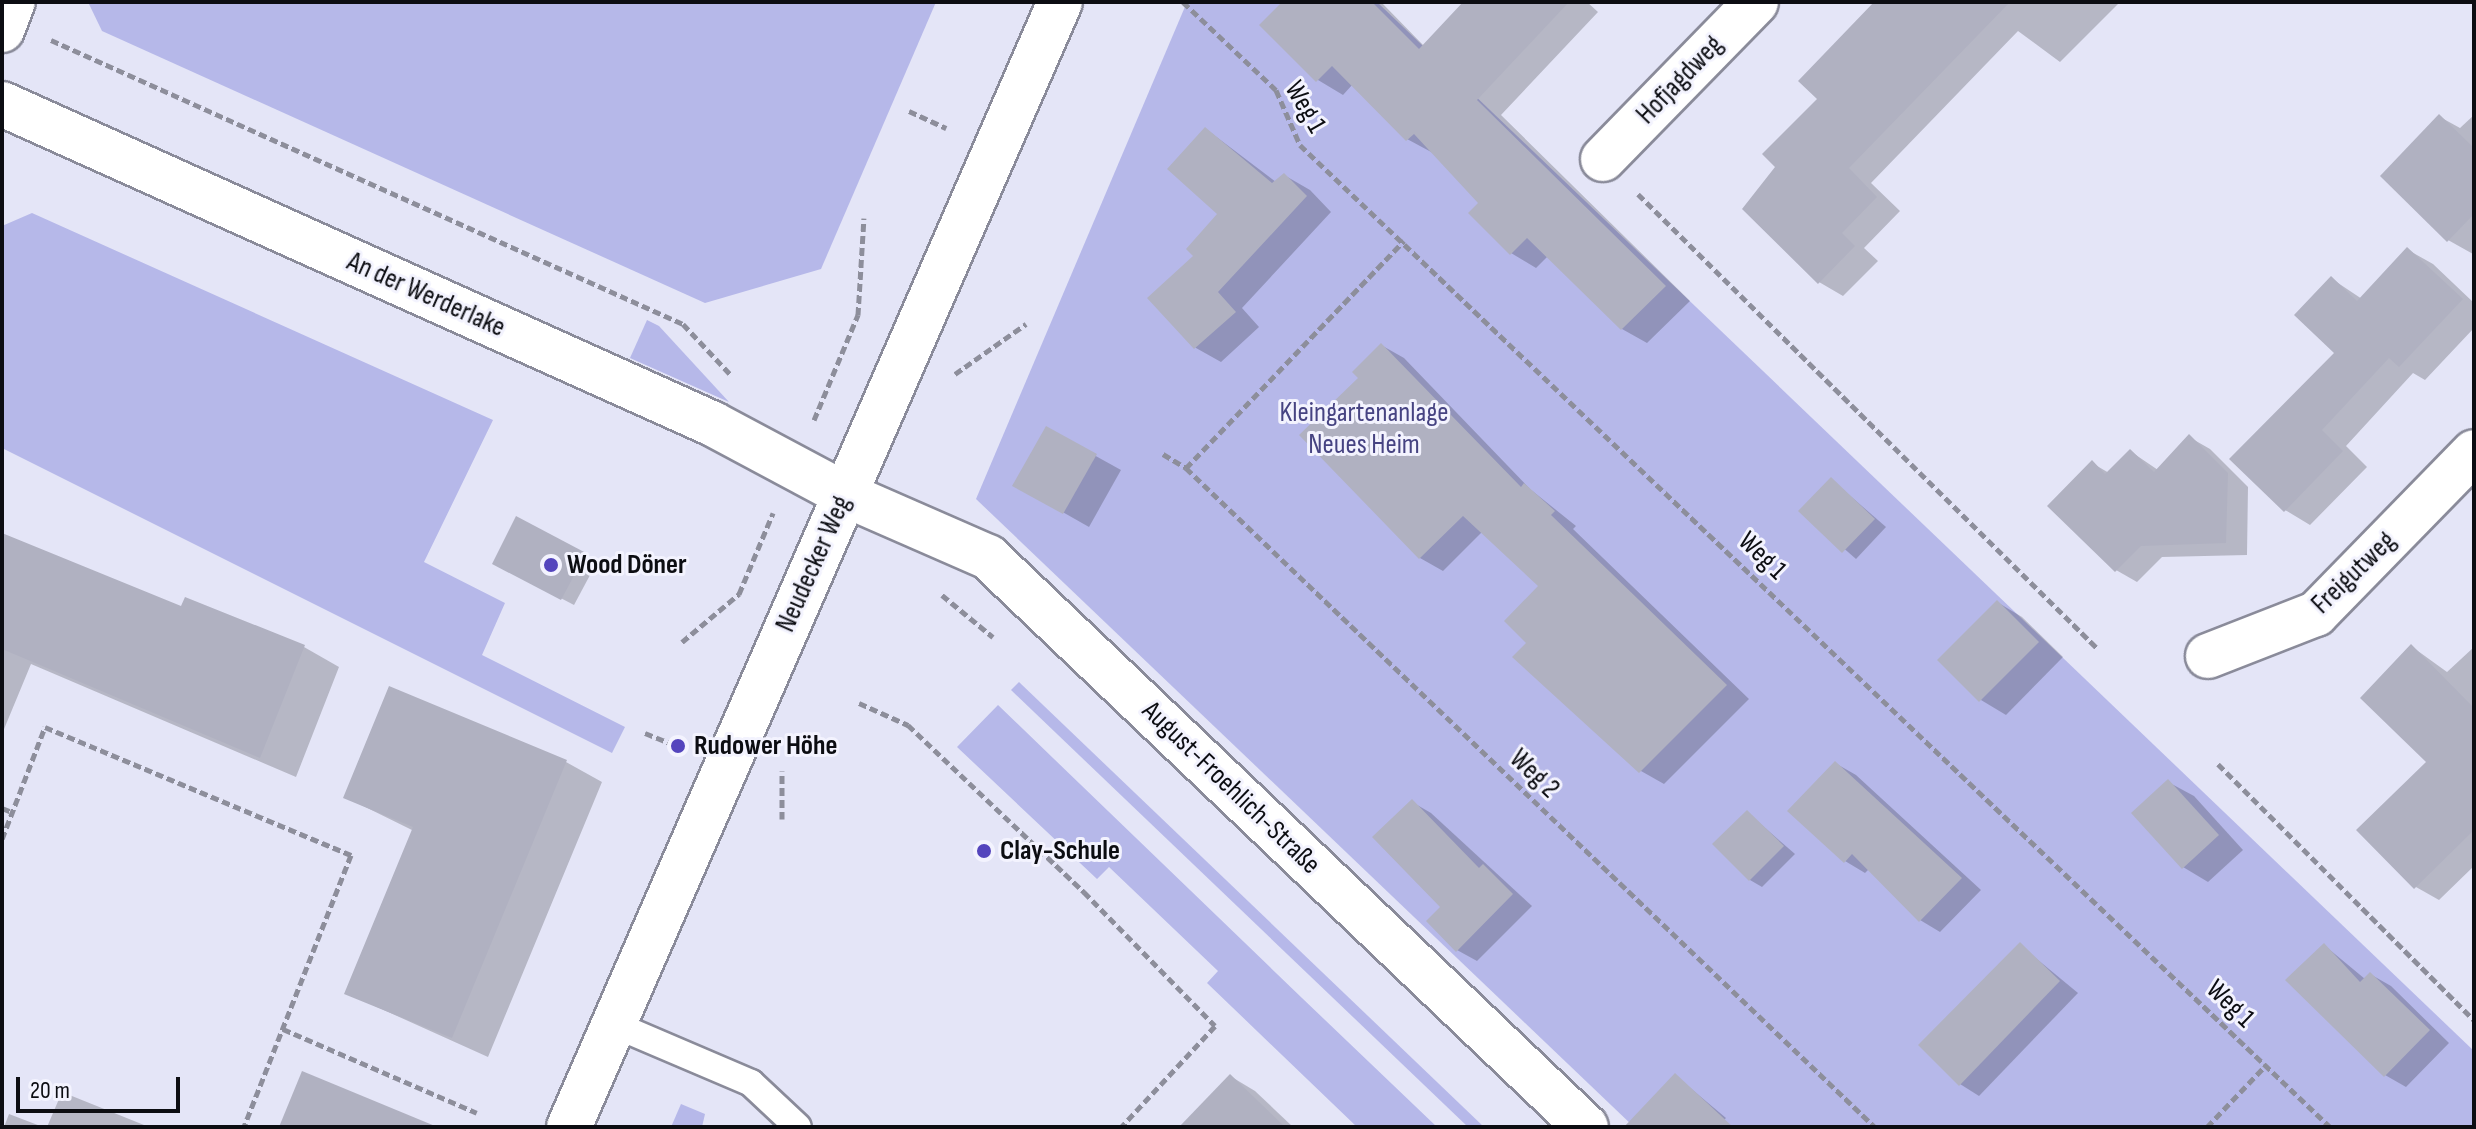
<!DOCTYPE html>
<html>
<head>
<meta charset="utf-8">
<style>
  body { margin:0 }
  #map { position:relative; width:2476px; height:1129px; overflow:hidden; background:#e4e5f7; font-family:"Sofia Sans Condensed",sans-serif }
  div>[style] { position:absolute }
  .green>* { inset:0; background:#b6b8e9 }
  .shadow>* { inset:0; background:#0003 }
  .building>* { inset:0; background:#b0b1c1 }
  .path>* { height:5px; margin-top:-2.5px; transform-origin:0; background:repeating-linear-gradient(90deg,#8d8e9b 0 8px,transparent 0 12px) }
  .roads { filter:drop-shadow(2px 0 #8a8b9a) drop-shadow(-2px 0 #8a8b9a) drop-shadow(0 2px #8a8b9a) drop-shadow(0 -2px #8a8b9a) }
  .service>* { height:26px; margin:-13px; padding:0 13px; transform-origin:13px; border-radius:13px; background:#fff }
  .minor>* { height:44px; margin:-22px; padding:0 22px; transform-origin:22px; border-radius:22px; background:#fff }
  .tertiary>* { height:44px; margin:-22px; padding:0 22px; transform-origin:22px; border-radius:22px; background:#fff }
  .dots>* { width:22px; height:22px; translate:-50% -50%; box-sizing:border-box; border:4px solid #f3f3fe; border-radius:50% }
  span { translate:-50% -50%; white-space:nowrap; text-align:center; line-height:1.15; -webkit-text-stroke:6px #f3f3fe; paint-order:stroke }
  .street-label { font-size:28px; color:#0c0d12 }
  .park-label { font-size:28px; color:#464382 }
  .poi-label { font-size:28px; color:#0c0d12; font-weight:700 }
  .left { translate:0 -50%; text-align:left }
  .frame { position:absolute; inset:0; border:4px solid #0c0d12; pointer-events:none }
  .scale { position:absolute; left:16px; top:1077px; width:164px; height:36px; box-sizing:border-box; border:4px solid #0c0d12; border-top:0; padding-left:10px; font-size:24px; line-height:28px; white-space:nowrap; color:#0c0d12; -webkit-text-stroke:6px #f3f3fe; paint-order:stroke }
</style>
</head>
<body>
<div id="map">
  <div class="green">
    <div style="clip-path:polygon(88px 2px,936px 2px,821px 269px,705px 303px,102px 31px)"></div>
    <div style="clip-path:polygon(1187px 2px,1377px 2px,2474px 1051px,2474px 1127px,1634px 1127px,976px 499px)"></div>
    <div style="clip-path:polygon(32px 213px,493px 420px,424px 562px,505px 603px,482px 655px,625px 727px,612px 753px,2px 448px,2px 226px)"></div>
    <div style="clip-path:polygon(647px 320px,659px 326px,729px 402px,630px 358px)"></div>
    <div style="clip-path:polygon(1019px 682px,1484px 1127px,1468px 1127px,1011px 690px)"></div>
    <div style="clip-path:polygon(998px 705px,1302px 998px,1437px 1127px,1357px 1127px,1207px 983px,1218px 971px,1109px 867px,1097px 879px,957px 747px)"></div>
    <div style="clip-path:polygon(681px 1104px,705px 1114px,702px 1127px,671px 1127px)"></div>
  </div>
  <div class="shadow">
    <div style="clip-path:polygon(1285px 2px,1381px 2px,1424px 46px,1465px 2px,1587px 2px,1598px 12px,1501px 115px,1690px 301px,1647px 343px,1622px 329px,1548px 256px,1536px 268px,1511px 253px,1481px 203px,1433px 153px,1407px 139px,1353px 84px,1343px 95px,1318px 80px)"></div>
    <div style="clip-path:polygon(1877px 2px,2120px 2px,2060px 62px,2018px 31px,1871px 183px,1900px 211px,1864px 248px,1878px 261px,1843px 296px,1819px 282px,1778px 167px)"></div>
    <div style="clip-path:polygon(2474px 115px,2474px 254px,2473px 254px,2448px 240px,2440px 117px,2460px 128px)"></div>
    <div style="clip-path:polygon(1206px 129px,1276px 182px,1284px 175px,1310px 190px,1331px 212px,1242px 308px,1259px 327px,1221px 362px,1196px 348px,1149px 298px,1196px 256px,1220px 214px)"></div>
    <div style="clip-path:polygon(2408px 250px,2433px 264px,2474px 303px,2474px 328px,2425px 380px,2413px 373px,2346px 446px,2367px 467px,2310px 525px,2285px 510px,2336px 353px,2332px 279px,2362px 299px)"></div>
    <div style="clip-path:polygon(1381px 345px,1404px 358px,1530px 489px,1576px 526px,1573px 529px,1749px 699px,1664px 784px,1641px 771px,1529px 643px,1541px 586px,1483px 531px,1443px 571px,1420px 558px,1360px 378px)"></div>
    <div style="clip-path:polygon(1047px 429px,1121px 470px,1089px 527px,1015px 485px)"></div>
    <div style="clip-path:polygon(2189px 437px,2210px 449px,2248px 487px,2247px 555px,2162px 557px,2137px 582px,2116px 570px,2092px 463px,2109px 473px,2130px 451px,2158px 470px)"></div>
    <div style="clip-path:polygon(1832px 480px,1886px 527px,1856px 559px,1801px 511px)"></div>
    <div style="clip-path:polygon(2px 535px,182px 608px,304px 647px,339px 667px,296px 777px,31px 664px,2px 734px)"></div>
    <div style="clip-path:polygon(585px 555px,597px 562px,574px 605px,507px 570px)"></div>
    <div style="clip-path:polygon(1997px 602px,2022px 617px,2063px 657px,2006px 715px,1981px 700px)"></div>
    <div style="clip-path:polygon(2411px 646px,2447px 672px,2474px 647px,2474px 866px,2439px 900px,2416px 887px,2429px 762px)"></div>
    <div style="clip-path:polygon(390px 689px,566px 762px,602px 782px,488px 1057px,346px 993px,414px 831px,345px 797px)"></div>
    <div style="clip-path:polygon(1835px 763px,1856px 775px,1981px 890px,1940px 932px,1920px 920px,1869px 869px,1865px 873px,1845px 861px)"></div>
    <div style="clip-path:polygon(2168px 782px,2194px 796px,2243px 850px,2208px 882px,2183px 867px)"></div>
    <div style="clip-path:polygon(1412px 802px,1431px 813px,1532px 906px,1477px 961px,1457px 950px)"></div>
    <div style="clip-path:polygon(1747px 812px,1795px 854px,1762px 887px,1750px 880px)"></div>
    <div style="clip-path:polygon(2020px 945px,2078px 993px,1979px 1096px,1960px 1084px)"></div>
    <div style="clip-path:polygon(2324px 945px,2365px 979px,2370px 974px,2391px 986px,2449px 1043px,2406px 1087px,2385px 1075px)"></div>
    <div style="clip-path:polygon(1230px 1076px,1255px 1091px,1293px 1127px,1182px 1127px)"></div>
    <div style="clip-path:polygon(1676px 1076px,1726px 1118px,1717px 1127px,1660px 1127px)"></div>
    <div style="clip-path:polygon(62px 1092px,149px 1127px,47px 1127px)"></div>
    <div style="clip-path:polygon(9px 1114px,43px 1127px,4px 1127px)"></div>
  </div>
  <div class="building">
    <div style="clip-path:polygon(1282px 2px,1372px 2px,1419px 49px,1463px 2px,1569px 2px,1477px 100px,1666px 286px,1621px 330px,1527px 238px,1510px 255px,1468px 213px,1478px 203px,1414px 134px,1406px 141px,1332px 66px,1316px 82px,1259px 25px)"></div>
    <div style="clip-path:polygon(1874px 2px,2010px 2px,1849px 168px,1877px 197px,1842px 233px,1855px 246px,1818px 284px,1742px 209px,1775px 167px,1762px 154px,1817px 99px,1798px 81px)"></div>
    <div style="clip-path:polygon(2439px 114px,2474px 148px,2474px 214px,2447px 242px,2380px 176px)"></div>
    <div style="clip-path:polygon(1205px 127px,1272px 183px,1284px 173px,1307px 196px,1218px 292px,1236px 312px,1194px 349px,1147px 298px,1193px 256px,1186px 249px,1217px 214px,1167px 169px)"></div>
    <div style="clip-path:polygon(2407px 247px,2463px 299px,2399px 367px,2389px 358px,2322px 430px,2343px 451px,2284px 512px,2229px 459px,2334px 353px,2294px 315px,2331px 276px,2357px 301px)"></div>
    <div style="clip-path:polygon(1381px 343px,1521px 487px,1524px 483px,1555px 511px,1551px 515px,1727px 685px,1639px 773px,1512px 657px,1526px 643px,1504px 621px,1538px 586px,1463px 516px,1419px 559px,1299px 435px,1358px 378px,1352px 372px)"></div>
    <div style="clip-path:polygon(1046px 426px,1097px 454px,1063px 514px,1012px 486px)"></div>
    <div style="clip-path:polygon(2189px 434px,2228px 473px,2226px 543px,2141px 546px,2115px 572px,2047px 506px,2092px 460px,2105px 474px,2130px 449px,2154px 472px)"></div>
    <div style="clip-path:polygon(1831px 477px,1875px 519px,1842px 553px,1798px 511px)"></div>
    <div style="clip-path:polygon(516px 516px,586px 553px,561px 600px,492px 564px)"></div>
    <div style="clip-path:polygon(2px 533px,181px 606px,185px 597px,305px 645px,260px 758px,2px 649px)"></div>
    <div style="clip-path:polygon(1997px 600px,2039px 642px,1979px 702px,1937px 660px)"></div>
    <div style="clip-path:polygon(2411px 644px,2474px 708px,2474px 830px,2414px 889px,2356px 830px,2426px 762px,2360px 698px)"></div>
    <div style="clip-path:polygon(389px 686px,567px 760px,452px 1038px,344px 994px,413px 827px,343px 798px)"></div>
    <div style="clip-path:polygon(1835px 761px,1962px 878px,1919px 922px,1852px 854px,1844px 863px,1787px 811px)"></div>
    <div style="clip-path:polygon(2168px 779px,2219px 835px,2182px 869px,2131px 813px)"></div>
    <div style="clip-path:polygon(1412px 799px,1479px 868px,1483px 864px,1513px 894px,1456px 952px,1426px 921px,1440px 907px,1372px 837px)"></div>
    <div style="clip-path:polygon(1747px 810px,1784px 846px,1749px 881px,1712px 844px)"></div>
    <div style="clip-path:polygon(2020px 942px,2060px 981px,1959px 1086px,1918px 1045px)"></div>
    <div style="clip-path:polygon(2324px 943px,2360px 982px,2370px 972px,2430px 1030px,2384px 1077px,2285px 980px)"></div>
    <div style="clip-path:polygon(302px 1071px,435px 1126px,435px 1127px,279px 1127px)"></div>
    <div style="clip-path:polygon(1675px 1073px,1733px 1127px,1624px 1127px)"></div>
    <div style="clip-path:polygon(1230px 1074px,1285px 1127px,1179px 1127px)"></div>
  </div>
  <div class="path">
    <div style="left:1183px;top:2px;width:128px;rotate:43.4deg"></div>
    <div style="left:1276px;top:90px;width:60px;rotate:66.4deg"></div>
    <div style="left:1300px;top:145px;width:1423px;rotate:43.63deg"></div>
    <div style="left:51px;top:40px;width:693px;rotate:24.2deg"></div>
    <div style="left:683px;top:324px;width:69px;rotate:46.8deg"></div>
    <div style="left:909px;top:111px;width:41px;rotate:24.7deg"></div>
    <div style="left:1638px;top:194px;width:647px;rotate:44.69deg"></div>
    <div style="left:955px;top:374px;width:87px;rotate:-35.2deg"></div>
    <div style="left:814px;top:420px;width:114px;rotate:-67.3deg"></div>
    <div style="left:858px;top:315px;width:97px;rotate:-86.5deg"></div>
    <div style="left:1163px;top:454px;width:27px;rotate:31deg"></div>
    <div style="left:1186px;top:468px;width:953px;rotate:43.73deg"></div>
    <div style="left:1186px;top:468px;width:315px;rotate:-46.2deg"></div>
    <div style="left:942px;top:595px;width:66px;rotate:39.5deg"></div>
    <div style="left:682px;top:642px;width:75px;rotate:-40.1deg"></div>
    <div style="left:739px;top:594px;width:88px;rotate:-67.2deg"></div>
    <div style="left:859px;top:703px;width:54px;rotate:24.2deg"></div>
    <div style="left:908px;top:725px;width:243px;rotate:43.5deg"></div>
    <div style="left:1084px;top:892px;width:187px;rotate:45.6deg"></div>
    <div style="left:1215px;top:1026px;width:138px;rotate:132.9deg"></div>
    <div style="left:645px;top:733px;width:35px;rotate:22deg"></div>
    <div style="left:2218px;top:764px;width:362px;rotate:45deg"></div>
    <div style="left:2px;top:808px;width:11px;rotate:22deg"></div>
    <div style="left:782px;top:819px;width:48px;rotate:-90deg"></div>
    <div style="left:2px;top:839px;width:120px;rotate:-69deg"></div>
    <div style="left:45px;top:727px;width:332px;rotate:22.7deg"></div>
    <div style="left:351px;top:855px;width:292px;rotate:111.5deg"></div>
    <div style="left:283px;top:1029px;width:211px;rotate:23.4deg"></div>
    <div style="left:2207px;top:1127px;width:86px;rotate:-46.4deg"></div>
  </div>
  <div class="roads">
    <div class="service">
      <div style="left:613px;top:1024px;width:150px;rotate:23.1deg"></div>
      <div style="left:751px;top:1083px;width:64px;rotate:43.1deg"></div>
    </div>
    <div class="minor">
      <div style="left:2px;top:30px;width:30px;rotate:-69deg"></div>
      <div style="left:2px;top:104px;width:780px;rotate:24.23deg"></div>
      <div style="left:713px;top:424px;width:151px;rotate:28.1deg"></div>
      <div style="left:1603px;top:159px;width:219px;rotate:-45.7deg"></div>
      <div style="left:2208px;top:656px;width:116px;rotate:-21.3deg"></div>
      <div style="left:2316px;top:614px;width:226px;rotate:-45.7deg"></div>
    </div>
    <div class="tertiary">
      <div style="left:846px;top:495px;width:155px;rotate:23.6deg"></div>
      <div style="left:988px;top:557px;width:826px;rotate:43.63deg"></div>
      <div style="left:569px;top:1127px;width:1227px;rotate:-66.42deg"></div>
    </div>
  </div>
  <div class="dots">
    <div style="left:551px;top:565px;background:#5445bd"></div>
    <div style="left:678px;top:746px;background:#5445bd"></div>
    <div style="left:984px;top:851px;background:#5445bd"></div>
  </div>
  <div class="street-label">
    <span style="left:1680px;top:80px;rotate:-46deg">Hofjagdweg</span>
    <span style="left:1305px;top:107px;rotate:60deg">Weg 1</span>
    <span style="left:426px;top:295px;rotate:24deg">An der Werderlake</span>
    <span style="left:1762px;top:556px;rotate:44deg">Weg 1</span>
    <span style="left:814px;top:564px;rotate:-66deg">Neudecker Weg</span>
    <span style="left:2354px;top:573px;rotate:-44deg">Freigutweg</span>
    <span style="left:1534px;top:774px;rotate:44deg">Weg 2</span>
    <span style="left:1231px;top:788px;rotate:44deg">August-Froehlich-Straße</span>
    <span style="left:2230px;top:1004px;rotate:44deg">Weg 1</span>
  </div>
  <div class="park-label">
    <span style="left:1364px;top:429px">Kleingartenanlage<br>Neues Heim</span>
  </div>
  <div class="poi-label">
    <span class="left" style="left:567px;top:565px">Wood Döner</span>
    <span class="left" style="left:694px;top:746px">Rudower Höhe</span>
    <span class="left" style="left:1000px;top:851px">Clay-Schule</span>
  </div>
  <div class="frame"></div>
  <div class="scale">20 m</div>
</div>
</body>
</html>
